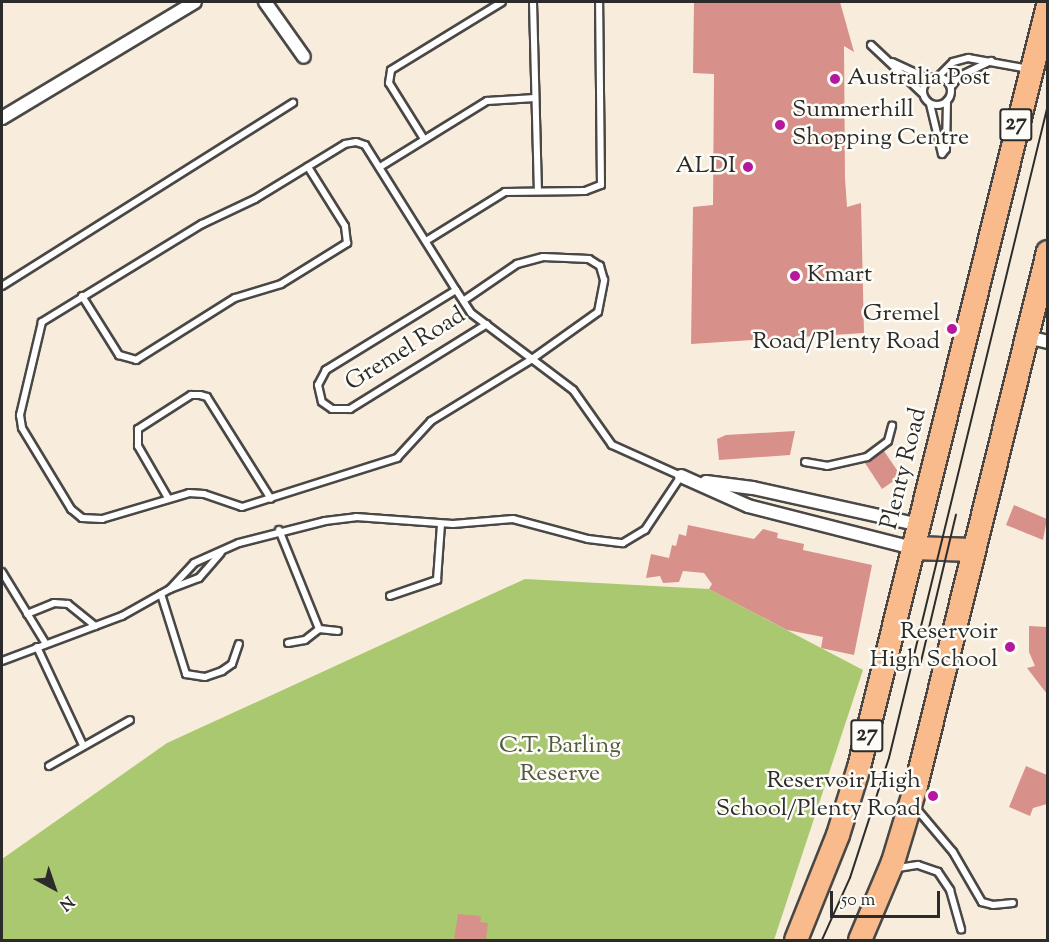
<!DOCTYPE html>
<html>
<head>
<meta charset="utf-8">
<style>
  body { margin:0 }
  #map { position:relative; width:1049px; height:942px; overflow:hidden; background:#f8eddc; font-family:"Sorts Mill Goudy",serif }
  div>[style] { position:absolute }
  .green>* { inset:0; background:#aac870 }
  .building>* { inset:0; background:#d7908a }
  .roads { filter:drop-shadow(2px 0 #4a4846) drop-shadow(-2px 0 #4a4846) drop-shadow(0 2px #4a4846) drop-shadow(0 -2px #4a4846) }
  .lane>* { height:6px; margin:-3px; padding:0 3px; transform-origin:3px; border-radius:3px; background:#fff }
  .lane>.ring { margin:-3px; padding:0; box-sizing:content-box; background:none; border:6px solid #fff; border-radius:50% }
  .street>* { height:12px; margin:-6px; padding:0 6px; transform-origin:6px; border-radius:6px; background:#fff }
  .highway>* { height:22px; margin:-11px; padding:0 11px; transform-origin:11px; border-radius:11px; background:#fabb8c }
  .tram>* { height:1.5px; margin:-0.75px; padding:0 0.75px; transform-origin:0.75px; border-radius:0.75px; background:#2b2b2b }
  .dots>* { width:16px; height:16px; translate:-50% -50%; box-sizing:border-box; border:3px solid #fdfcf7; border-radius:50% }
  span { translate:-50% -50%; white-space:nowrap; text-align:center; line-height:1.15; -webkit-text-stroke:5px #fdfcf7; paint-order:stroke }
  .shield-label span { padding:2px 4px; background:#fdfcf7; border:2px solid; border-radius:4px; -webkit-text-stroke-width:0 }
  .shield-label { font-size:22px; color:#2b2b2b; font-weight:700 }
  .poi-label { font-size:24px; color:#2b2b2b }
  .left { translate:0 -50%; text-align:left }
  .right { translate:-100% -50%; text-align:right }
  .street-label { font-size:24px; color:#2b2b2b }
  .park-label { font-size:24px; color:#515a40 }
  .frame { position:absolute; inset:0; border:3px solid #2b2b2b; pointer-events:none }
  .north { position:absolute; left:24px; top:858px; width:60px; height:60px; -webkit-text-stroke:4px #fdfcf7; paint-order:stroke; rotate:140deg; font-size:16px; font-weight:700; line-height:24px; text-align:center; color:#2b2b2b }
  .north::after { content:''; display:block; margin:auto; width:21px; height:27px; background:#2b2b2b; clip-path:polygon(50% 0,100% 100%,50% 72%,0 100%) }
  .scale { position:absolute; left:830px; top:891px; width:110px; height:27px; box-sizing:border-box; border:3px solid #2b2b2b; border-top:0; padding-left:8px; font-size:18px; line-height:21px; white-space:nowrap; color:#2b2b2b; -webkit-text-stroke:4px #fdfcf7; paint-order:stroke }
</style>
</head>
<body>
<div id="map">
  <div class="green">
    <div style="clip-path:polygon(525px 579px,709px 589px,863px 670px,774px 940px,2px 940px,2px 859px,167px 743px)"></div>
  </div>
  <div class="building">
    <div style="clip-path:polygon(694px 2px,840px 2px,854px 52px,844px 46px,845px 178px,847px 207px,861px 203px,864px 333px,691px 344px,693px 207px,713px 205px,714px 74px,693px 73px)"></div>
    <div style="clip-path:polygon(795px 431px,790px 455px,719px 460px,717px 439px,726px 435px)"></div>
    <div style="clip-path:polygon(884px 451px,901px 476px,882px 489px,865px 463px)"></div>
    <div style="clip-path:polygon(1014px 505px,1047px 519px,1043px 540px,1006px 525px)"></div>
    <div style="clip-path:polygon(688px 525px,754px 539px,763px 529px,778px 533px,777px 538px,804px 544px,803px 550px,872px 565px,854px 655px,821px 648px,823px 637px,787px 630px,709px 589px,712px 584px,704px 573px,683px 571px,679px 582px,663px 583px,660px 576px,646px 578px,651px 554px,669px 558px,672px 545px,676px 546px,679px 534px,686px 536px)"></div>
    <div style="clip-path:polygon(1029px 626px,1047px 627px,1047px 694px,1027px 668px,1035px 666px,1029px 652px)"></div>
    <div style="clip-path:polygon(1026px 766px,1047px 775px,1047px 804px,1033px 808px,1030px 816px,1009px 807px)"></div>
    <div style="clip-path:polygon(458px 914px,481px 916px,480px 922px,488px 923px,486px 940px,454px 940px)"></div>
  </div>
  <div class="roads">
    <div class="lane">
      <div style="left:533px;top:2px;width:189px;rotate:88.5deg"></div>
      <div style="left:871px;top:45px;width:70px;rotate:43.3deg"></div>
      <div style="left:892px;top:62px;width:41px;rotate:24.7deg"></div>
      <div class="ring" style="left:923px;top:77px;width:22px;height:22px"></div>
      <div style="left:938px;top:77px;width:21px;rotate:-45deg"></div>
      <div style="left:953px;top:62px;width:16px;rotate:-15deg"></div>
      <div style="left:968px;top:58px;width:62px;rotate:10.2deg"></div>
      <div style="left:951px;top:87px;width:12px;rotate:-55deg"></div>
      <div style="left:958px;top:77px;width:37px;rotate:-26deg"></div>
      <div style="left:930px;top:104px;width:51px;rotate:76.5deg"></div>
      <div style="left:424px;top:139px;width:66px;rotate:-122deg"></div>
      <div style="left:389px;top:83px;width:13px;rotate:-81deg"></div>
      <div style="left:391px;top:70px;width:130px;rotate:-31.5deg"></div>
      <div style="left:942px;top:154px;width:6px;rotate:-51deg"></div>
      <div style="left:946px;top:149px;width:48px;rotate:-88.8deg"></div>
      <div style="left:380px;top:167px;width:126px;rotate:-31.7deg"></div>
      <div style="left:487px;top:101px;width:48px;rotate:-3.6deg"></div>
      <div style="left:426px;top:241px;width:93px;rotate:-31.8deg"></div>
      <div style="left:505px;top:192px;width:80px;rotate:-0.7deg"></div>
      <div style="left:585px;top:191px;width:17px;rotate:-21deg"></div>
      <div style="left:601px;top:185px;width:183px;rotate:-90.6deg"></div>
      <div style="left:2px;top:286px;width:344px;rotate:-32.2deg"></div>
      <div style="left:456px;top:290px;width:153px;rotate:148.4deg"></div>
      <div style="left:326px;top:370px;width:17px;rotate:118deg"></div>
      <div style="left:318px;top:385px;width:17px;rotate:77deg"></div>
      <div style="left:322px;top:402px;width:12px;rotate:35deg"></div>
      <div style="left:332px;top:409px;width:18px"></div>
      <div style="left:350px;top:409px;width:161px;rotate:-31.8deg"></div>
      <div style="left:82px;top:296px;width:70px;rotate:57.9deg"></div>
      <div style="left:119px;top:355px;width:18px;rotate:16deg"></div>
      <div style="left:136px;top:360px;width:117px;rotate:-32.1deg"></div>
      <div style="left:235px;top:298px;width:48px;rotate:-16.9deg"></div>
      <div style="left:281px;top:284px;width:78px;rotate:-31.8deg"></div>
      <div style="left:347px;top:243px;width:17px;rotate:-97deg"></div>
      <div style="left:345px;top:226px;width:70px;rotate:-122.1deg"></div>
      <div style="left:805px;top:462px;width:22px;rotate:10deg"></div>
      <div style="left:827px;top:466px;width:41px;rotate:-12.7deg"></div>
      <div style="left:867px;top:457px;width:26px;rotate:-37deg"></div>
      <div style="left:888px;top:441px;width:16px;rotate:-75deg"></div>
      <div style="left:168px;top:498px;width:60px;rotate:-120deg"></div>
      <div style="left:138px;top:446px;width:17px;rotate:-90deg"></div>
      <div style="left:138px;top:429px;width:63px;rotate:-32.7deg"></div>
      <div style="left:191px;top:395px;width:9px"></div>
      <div style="left:200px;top:395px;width:7px;rotate:16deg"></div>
      <div style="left:207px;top:397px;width:120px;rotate:57.9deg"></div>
      <div style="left:279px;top:530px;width:107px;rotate:68deg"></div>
      <div style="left:2px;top:572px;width:84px;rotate:58.6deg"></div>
      <div style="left:170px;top:589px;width:35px;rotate:-47deg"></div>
      <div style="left:194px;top:563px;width:49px;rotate:-24deg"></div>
      <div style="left:239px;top:543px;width:89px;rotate:-14.3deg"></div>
      <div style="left:325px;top:521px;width:31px;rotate:-7deg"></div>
      <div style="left:356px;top:517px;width:97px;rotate:4.1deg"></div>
      <div style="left:453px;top:524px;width:60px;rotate:-4.8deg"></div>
      <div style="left:513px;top:519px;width:78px;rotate:14.9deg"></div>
      <div style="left:588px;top:539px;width:35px;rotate:7deg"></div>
      <div style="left:623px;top:543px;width:26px;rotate:-31deg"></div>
      <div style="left:645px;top:530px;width:65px;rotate:-56.3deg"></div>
      <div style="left:681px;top:476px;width:76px;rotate:-155.8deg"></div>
      <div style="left:612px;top:445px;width:67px;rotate:-125.3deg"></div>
      <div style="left:573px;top:390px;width:51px;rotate:-142.9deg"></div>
      <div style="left:532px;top:359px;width:76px;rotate:-143deg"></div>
      <div style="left:471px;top:313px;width:27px;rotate:-123deg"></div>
      <div style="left:456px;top:290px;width:171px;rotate:-122.1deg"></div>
      <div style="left:365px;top:145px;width:9px;rotate:-162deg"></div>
      <div style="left:356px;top:142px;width:11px;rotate:170deg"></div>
      <div style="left:345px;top:144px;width:105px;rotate:148.6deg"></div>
      <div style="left:255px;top:199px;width:59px;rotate:154.7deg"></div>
      <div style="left:202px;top:224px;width:188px;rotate:148.5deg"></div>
      <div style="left:42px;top:322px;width:96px;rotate:103.3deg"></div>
      <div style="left:20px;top:415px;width:13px;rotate:81deg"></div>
      <div style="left:22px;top:428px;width:95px;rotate:58.8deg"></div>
      <div style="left:71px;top:509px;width:14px;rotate:39deg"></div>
      <div style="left:82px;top:518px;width:20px;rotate:3deg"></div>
      <div style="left:102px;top:519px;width:91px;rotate:-16.6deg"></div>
      <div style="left:189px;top:493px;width:15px;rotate:4deg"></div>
      <div style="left:204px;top:494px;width:40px;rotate:18.9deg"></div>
      <div style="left:242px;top:507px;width:163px;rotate:-17.5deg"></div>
      <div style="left:397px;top:458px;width:50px;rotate:-47.4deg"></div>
      <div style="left:431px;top:421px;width:119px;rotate:-31.5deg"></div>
      <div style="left:532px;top:359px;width:81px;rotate:-35.5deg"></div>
      <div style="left:598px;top:312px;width:33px;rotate:-79deg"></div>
      <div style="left:604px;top:280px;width:15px;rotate:-106deg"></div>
      <div style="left:600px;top:266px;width:13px;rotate:-148deg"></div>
      <div style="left:589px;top:259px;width:46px;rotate:-177.5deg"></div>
      <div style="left:543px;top:257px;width:27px;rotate:165deg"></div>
      <div style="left:517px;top:264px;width:65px;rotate:145.6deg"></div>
      <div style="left:161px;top:594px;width:84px;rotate:72.6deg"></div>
      <div style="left:186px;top:674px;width:19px;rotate:9deg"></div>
      <div style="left:205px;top:677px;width:18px;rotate:-19deg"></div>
      <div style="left:222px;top:671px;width:12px;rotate:-35deg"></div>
      <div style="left:232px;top:664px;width:21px;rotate:-71deg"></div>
      <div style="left:390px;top:596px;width:50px;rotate:-18.8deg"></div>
      <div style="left:437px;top:580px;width:56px;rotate:-85.9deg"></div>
      <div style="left:27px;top:614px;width:29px;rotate:-22deg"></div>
      <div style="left:54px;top:603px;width:14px;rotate:4deg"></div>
      <div style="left:68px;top:604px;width:35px;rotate:39deg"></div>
      <div style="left:288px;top:643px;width:17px;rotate:-10deg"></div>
      <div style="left:305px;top:640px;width:18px;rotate:-38deg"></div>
      <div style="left:319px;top:629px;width:19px;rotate:6deg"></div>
      <div style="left:37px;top:647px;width:108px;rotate:64.9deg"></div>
      <div style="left:2px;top:661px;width:128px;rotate:-20.6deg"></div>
      <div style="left:122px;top:616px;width:55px;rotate:-29.4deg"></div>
      <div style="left:170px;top:589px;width:31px;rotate:-21deg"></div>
      <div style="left:199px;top:578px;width:33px;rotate:-49deg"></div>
      <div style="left:49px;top:766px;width:93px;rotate:-29.6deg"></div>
      <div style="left:915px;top:807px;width:59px;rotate:49.8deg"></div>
      <div style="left:953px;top:852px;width:58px;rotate:59.9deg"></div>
      <div style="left:982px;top:902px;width:11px;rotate:15deg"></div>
      <div style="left:993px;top:905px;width:20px;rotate:-6deg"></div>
      <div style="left:898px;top:868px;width:20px;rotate:-9deg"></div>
      <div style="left:918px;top:865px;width:21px;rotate:19deg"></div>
      <div style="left:938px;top:872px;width:22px;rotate:56deg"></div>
      <div style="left:950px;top:890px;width:41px;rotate:74.2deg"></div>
    </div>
    <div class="street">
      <div style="left:265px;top:2px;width:67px;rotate:54.7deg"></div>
      <div style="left:2px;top:118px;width:225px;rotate:-31deg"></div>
      <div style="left:1027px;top:337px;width:22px;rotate:13deg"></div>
      <div style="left:681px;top:476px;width:73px;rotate:24.1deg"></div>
      <div style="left:748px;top:506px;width:170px;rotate:14.3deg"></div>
      <div style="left:706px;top:482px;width:47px;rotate:7.3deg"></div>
      <div style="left:753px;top:488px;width:171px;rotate:12.5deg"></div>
    </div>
    <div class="highway">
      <div style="left:913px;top:548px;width:60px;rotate:1.9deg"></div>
      <div style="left:796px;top:940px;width:113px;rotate:-68.2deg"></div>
      <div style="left:838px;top:835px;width:71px;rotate:-72.8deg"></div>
      <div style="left:859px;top:767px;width:785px;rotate:-76.07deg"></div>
      <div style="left:860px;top:940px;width:85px;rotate:-67.1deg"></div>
      <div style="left:893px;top:862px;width:79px;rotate:-73.2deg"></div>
      <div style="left:916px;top:786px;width:550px;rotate:-76.12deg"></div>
    </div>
  </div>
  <div class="tram">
    <div style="left:920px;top:666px;width:155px;rotate:-76.6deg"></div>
    <div style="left:822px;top:940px;width:68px;rotate:-65.7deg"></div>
    <div style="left:850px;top:878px;width:126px;rotate:-72deg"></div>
    <div style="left:889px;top:758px;width:672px;rotate:-76.32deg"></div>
  </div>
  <div class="dots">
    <div style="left:835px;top:79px;background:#b5179e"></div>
    <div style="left:780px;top:125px;background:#b5179e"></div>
    <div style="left:748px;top:167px;background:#b5179e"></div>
    <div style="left:795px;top:276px;background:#b5179e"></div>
    <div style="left:952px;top:329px;background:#b5179e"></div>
    <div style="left:1010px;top:647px;background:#b5179e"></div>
    <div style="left:933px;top:796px;background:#b5179e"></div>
  </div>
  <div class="shield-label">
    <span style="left:1016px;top:125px">27</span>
    <span style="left:867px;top:736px">27</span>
  </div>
  <div class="poi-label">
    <span class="left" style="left:847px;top:79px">Australia Post</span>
    <span class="left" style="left:792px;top:125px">Summerhill<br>Shopping Centre</span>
    <span class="right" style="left:736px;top:167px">ALDI</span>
    <span class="left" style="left:807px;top:276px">Kmart</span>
    <span class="right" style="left:940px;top:329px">Gremel<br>Road/Plenty Road</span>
    <span class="right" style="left:998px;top:647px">Reservoir<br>High School</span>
    <span class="right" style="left:921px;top:796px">Reservoir High<br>School/Plenty Road</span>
  </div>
  <div class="street-label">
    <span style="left:406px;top:350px;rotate:-32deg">Gremel Road</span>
    <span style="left:905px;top:469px;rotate:-76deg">Plenty Road</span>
  </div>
  <div class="park-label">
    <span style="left:560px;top:761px">C.T. Barling<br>Reserve</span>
  </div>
  <div class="frame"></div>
  <div class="north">N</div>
  <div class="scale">50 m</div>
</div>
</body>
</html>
